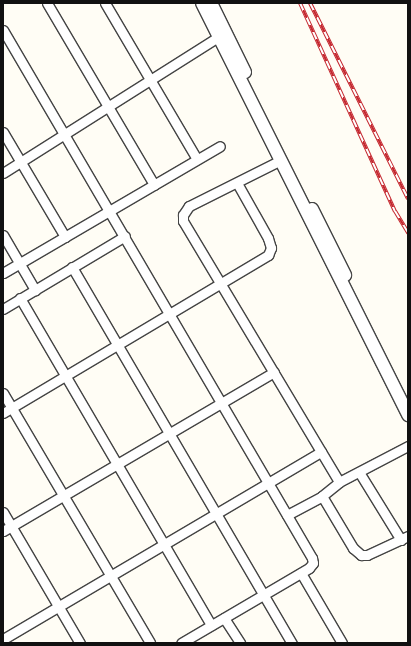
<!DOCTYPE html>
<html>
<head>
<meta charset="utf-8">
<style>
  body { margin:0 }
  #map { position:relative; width:411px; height:646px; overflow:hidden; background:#fffdf5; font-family:"Zilla Slab",serif }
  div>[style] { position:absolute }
  .roads { filter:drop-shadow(1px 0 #444) drop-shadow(-1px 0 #444) drop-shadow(0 1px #444) drop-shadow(0 -1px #444) }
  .minor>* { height:9px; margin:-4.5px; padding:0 4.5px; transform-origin:4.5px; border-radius:4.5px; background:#fff }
  .tertiary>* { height:12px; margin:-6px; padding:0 6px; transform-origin:6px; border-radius:6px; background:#fff }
  .rail>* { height:4px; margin-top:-2px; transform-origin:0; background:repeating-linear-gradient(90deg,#fff 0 8px,#c4262e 0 16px); box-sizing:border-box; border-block:1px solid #c4262e }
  span { translate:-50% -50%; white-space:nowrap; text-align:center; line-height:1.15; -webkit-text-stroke:4px #fff; paint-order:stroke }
  .frame { position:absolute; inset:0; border:4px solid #111; pointer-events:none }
</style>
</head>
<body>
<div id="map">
  <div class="roads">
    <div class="minor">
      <div style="left:47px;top:3px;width:211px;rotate:59.5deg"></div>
      <div style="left:105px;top:3px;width:181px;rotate:59.5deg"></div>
      <div style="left:3px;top:30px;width:612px;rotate:59.66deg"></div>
      <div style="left:312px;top:558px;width:5px;rotate:79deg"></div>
      <div style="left:313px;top:563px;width:6px;rotate:129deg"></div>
      <div style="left:309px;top:568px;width:148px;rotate:149.6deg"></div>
      <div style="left:3px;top:132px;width:122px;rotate:59.4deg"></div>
      <div style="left:279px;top:161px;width:101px;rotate:153.4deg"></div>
      <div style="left:189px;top:206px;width:11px;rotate:124deg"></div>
      <div style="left:183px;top:215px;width:6px;rotate:90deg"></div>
      <div style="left:183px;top:221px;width:304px;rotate:59.1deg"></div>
      <div style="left:3px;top:173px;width:260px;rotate:-32.3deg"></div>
      <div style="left:3px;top:235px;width:64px;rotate:59.8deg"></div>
      <div style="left:72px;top:267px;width:436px;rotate:59.7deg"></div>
      <div style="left:3px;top:273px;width:251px;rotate:-30.3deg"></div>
      <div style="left:20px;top:298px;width:379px;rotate:59.7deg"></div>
      <div style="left:3px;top:309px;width:142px;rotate:-30.9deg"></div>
      <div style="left:3px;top:393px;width:290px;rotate:59.5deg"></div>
      <div style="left:3px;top:413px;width:309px;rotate:-30.8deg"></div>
      <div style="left:268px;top:255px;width:8px;rotate:-67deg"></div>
      <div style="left:271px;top:248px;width:10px;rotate:-107deg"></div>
      <div style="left:268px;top:238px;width:63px;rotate:-119.4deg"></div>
      <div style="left:359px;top:472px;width:80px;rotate:58.3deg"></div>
      <div style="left:322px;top:496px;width:61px;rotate:59.2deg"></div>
      <div style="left:353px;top:548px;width:11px;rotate:41deg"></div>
      <div style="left:361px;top:555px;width:6px"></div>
      <div style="left:367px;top:555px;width:45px;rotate:-24.9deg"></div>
      <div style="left:3px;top:512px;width:152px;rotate:59.6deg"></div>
      <div style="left:287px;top:515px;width:40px;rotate:-28deg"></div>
      <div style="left:322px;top:496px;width:22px;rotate:-39deg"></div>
      <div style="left:339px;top:482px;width:78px;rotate:-27.6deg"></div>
      <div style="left:3px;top:531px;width:314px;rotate:-30.4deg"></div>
      <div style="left:301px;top:573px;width:81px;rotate:59.6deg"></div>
      <div style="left:224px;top:618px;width:30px;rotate:57deg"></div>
      <div style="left:5px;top:638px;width:367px;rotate:-30.5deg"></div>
    </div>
    <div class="tertiary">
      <div style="left:202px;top:3px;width:461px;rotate:63.4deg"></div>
      <div style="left:211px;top:3px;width:77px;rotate:63.8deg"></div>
      <div style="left:312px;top:209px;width:74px;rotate:63.4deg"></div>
    </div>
  </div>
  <div class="rail">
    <div style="left:300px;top:3px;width:229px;rotate:65.5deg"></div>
    <div style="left:395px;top:211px;width:26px;rotate:59deg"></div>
    <div style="left:310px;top:3px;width:219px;rotate:63.4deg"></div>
  </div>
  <div class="frame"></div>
</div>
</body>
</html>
